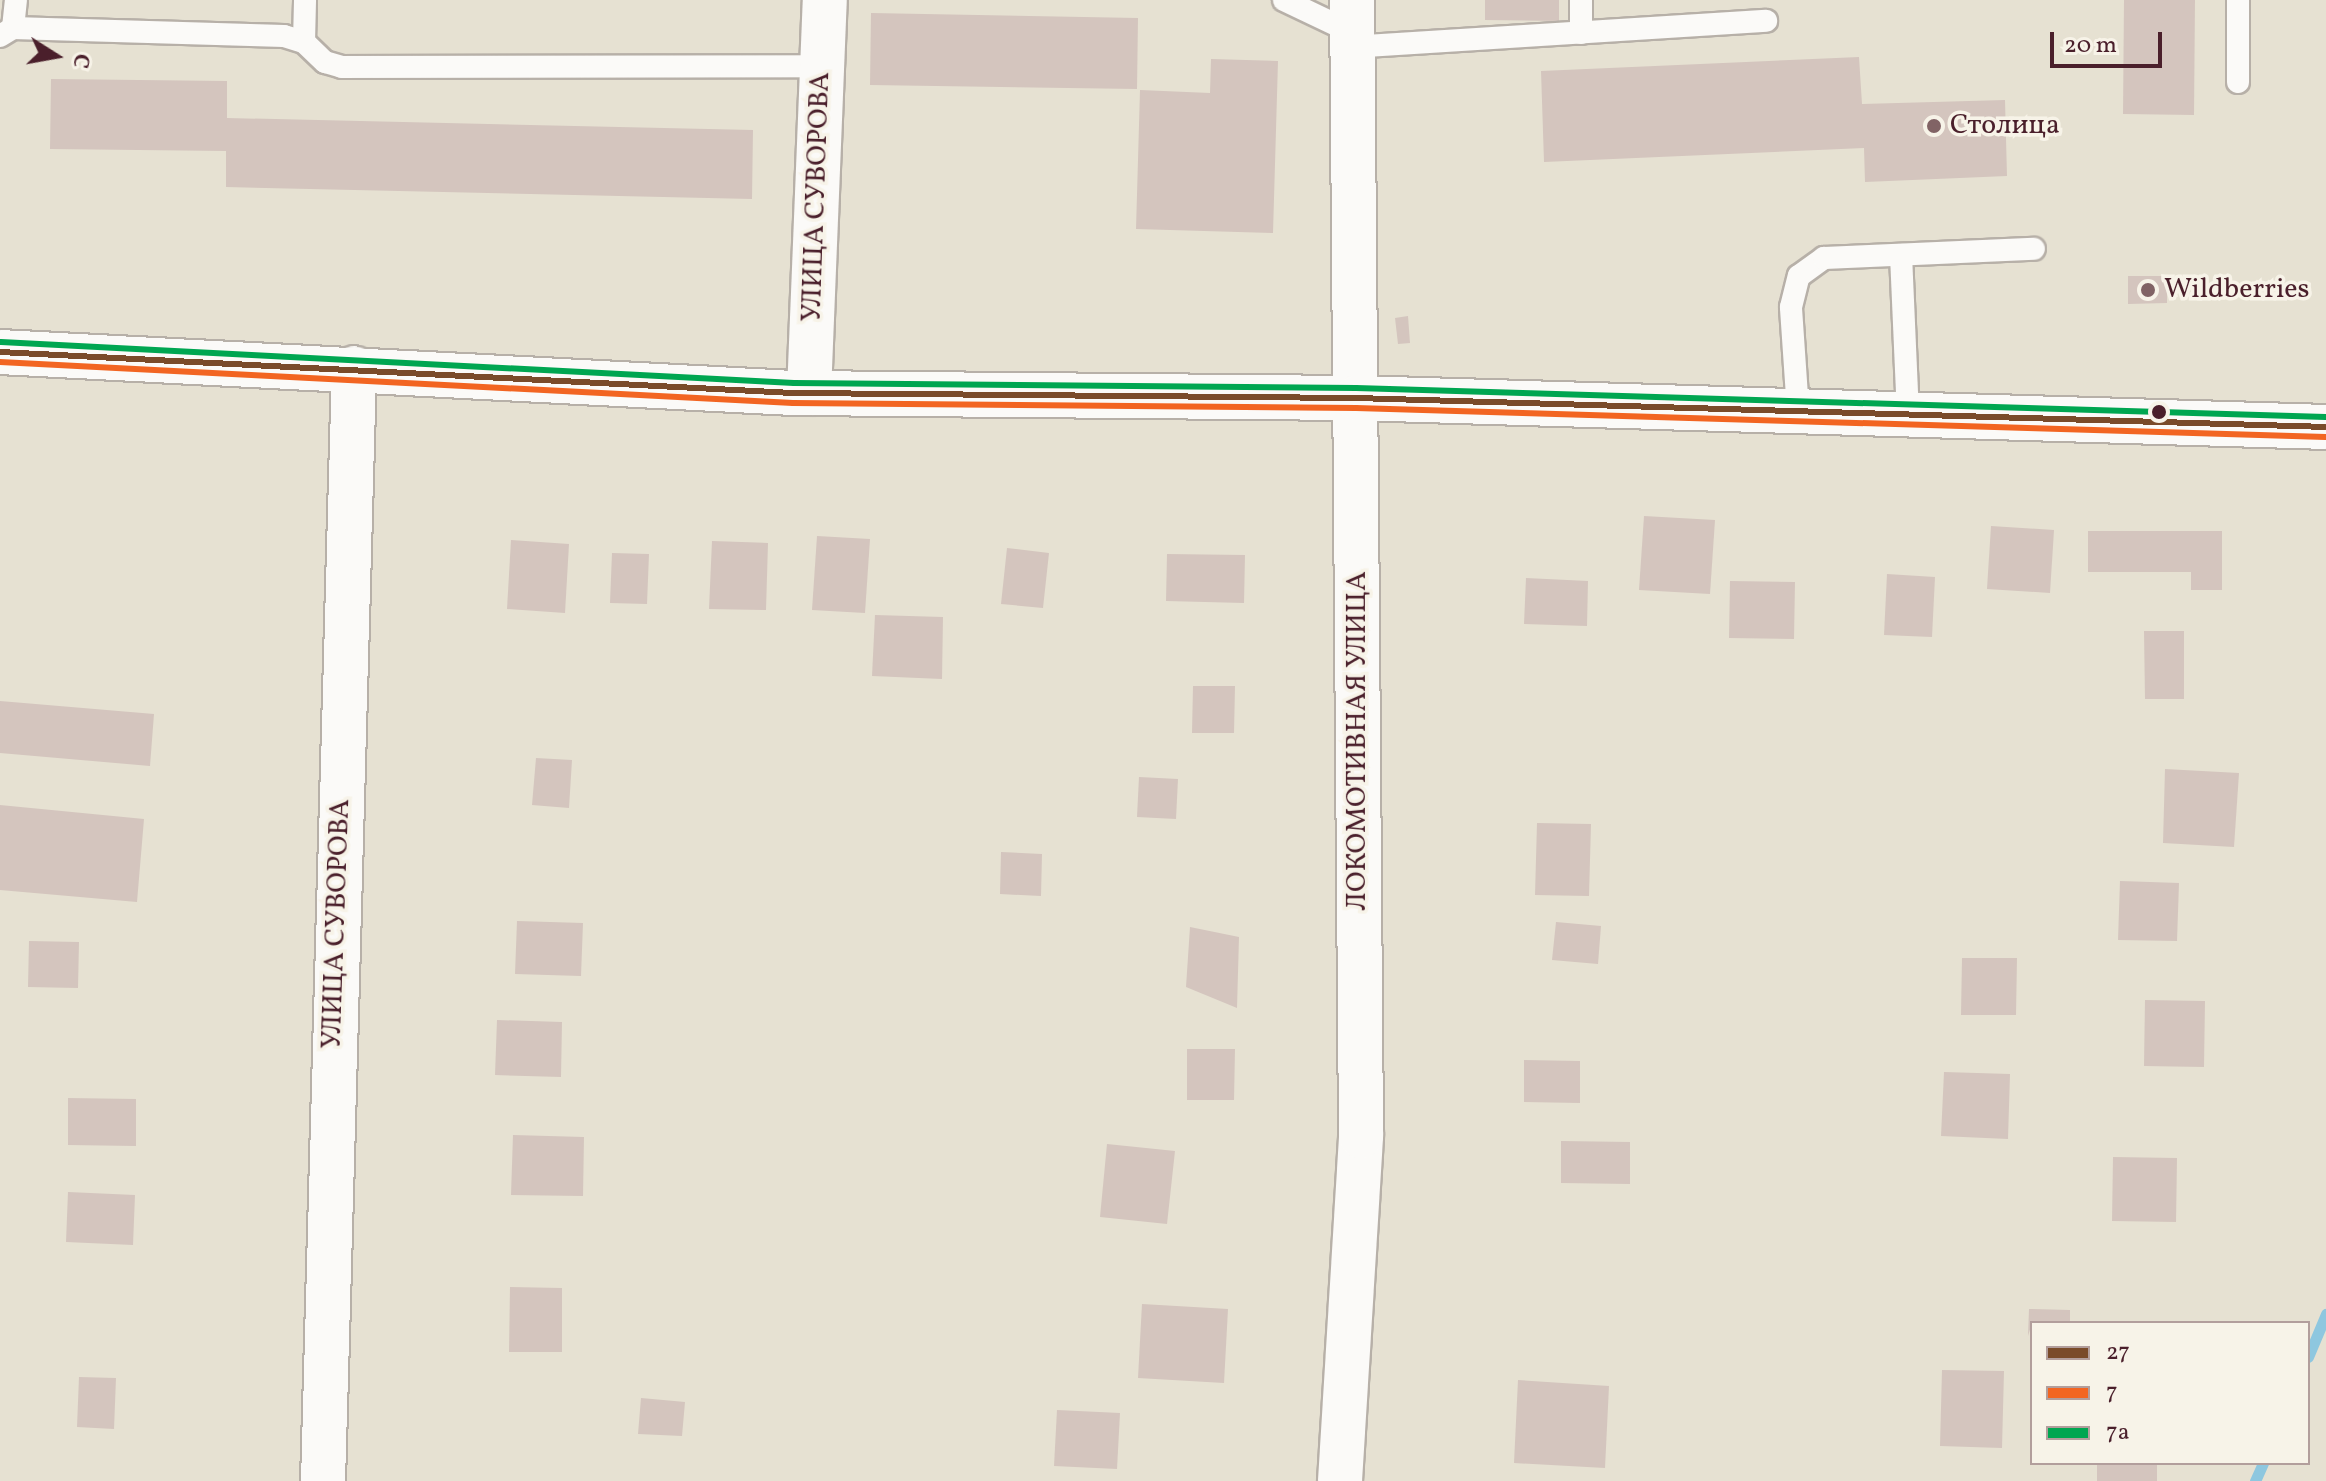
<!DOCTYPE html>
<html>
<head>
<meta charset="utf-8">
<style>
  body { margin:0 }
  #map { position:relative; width:2326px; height:1481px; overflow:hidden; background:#e6e1d2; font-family:Vollkorn,serif }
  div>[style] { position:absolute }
  .stream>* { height:11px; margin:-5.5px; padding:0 5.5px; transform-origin:5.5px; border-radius:5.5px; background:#8ec7df }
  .building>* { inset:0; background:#d4c5be }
  .roads { filter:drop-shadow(2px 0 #b7b0a8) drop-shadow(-2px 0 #b7b0a8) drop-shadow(0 2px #b7b0a8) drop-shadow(0 -2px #b7b0a8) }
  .lane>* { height:22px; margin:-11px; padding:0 11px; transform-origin:11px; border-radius:11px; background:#fbfaf8 }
  .street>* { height:44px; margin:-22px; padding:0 22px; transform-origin:22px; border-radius:22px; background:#fbfaf8 }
  .primary>* { height:44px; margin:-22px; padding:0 22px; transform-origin:22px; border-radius:22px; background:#fbfaf8 }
  .bus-1>* { height:6px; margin:-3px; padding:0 3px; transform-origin:3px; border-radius:3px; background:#7a4b2a }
  .bus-2>* { height:6px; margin:-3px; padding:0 3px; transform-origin:3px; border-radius:3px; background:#f26522 }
  .bus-3>* { height:6px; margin:-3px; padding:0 3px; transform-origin:3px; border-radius:3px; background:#00a651 }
  .dots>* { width:22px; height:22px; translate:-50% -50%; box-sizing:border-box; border:4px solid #f7f3e8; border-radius:50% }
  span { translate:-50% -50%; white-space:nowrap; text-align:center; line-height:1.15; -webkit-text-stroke:7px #f7f3e8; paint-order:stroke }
  .poi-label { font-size:28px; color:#4a1f2b }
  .left { translate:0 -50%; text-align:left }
  .street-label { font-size:28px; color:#4a1f2b }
  .legend { position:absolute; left:2030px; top:1321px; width:280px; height:144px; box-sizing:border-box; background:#f7f3e8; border:2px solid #b29e9c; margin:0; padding:10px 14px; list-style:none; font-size:24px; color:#4a1f2b }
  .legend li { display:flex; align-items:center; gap:16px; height:40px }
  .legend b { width:40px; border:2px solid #b29e9c }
  .north { position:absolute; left:16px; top:16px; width:80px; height:80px; -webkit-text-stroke:6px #f7f3e8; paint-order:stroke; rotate:101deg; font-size:22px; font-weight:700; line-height:32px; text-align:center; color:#4a1f2b }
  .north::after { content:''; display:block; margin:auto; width:28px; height:36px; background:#4a1f2b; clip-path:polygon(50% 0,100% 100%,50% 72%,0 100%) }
  .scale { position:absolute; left:2050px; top:32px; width:112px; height:36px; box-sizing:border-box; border:4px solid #4a1f2b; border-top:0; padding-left:10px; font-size:24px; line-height:28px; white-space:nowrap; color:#4a1f2b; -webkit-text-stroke:6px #f7f3e8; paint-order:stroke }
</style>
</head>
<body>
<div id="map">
  <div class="stream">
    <div style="left:2308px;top:1357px;width:47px;rotate:-67.3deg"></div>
    <div style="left:2255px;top:1481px;width:20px;rotate:-66deg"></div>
  </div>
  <div class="building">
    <div style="clip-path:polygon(1485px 0,1559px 0,1559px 21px,1485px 20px)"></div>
    <div style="clip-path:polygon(2124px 0,2195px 0,2194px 115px,2123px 114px)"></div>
    <div style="clip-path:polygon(871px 13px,1138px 18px,1137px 89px,870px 85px)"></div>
    <div style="clip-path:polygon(1859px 57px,1862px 104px,2005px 100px,2007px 176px,1865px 182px,1864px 148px,1544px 162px,1541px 71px)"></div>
    <div style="clip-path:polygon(1211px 59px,1278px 61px,1273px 233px,1136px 229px,1140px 90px,1210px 93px)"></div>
    <div style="clip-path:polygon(51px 79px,227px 81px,227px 118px,753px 130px,752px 199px,226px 187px,226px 151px,50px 149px)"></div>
    <div style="clip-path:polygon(2128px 276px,2167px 276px,2167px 303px,2128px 304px)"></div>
    <div style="clip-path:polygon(1408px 316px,1410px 343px,1398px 344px,1395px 318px)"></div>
    <div style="clip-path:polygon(1644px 516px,1715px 520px,1710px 594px,1639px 590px)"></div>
    <div style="clip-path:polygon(1991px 526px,2054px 530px,2050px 593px,1987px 589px)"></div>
    <div style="clip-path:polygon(2088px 531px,2222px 531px,2222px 590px,2191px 590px,2191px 572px,2088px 572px)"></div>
    <div style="clip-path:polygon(817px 536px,870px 539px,865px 613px,812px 610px)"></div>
    <div style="clip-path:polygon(511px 540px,569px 544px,565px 613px,507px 609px)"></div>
    <div style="clip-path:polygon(712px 541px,768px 543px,766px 610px,709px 609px)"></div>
    <div style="clip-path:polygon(1007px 548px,1049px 553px,1043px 608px,1001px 604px)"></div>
    <div style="clip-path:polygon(612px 553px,649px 554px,647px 604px,610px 603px)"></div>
    <div style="clip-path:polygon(1167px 554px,1245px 555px,1244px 603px,1166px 601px)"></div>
    <div style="clip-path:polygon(1887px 574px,1935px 577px,1932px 637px,1884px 635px)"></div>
    <div style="clip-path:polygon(1526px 578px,1588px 581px,1587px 626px,1524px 624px)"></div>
    <div style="clip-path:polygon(1730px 581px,1795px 582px,1794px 639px,1729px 638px)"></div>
    <div style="clip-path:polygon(875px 615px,943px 617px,942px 679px,872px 676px)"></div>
    <div style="clip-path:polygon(2144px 631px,2184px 631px,2184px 699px,2145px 699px)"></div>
    <div style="clip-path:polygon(1193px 686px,1235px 686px,1234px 733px,1192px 733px)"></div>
    <div style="clip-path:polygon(0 701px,154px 714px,150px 766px,0 753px)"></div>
    <div style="clip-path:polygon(536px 758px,572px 760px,569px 808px,532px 805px)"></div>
    <div style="clip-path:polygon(2165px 769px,2239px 773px,2234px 847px,2163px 843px)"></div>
    <div style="clip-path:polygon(1139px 777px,1178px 779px,1176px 819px,1137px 817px)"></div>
    <div style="clip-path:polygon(0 805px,144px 819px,137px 902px,0 890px)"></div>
    <div style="clip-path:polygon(1537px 823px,1591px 824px,1589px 896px,1535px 895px)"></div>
    <div style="clip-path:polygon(1001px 852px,1042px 854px,1041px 896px,1000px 894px)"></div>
    <div style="clip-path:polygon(2120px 881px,2179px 883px,2177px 941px,2118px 940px)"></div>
    <div style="clip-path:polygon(517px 921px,583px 923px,581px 976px,515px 974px)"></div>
    <div style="clip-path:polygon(1556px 922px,1601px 926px,1598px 964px,1552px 960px)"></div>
    <div style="clip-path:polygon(1190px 927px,1239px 937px,1237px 1008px,1186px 987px)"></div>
    <div style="clip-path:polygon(29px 941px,79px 942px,78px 988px,28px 987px)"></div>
    <div style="clip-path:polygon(1962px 958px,2017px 958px,2016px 1015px,1961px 1015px)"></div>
    <div style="clip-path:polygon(2145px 1000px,2205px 1001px,2204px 1067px,2144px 1066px)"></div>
    <div style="clip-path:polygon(497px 1020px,562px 1022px,561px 1077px,495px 1075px)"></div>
    <div style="clip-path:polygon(1187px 1049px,1235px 1049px,1234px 1100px,1187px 1100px)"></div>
    <div style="clip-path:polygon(1524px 1060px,1580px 1061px,1580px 1103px,1524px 1102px)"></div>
    <div style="clip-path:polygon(1944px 1072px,2010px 1074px,2008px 1139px,1941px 1136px)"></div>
    <div style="clip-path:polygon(68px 1098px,136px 1099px,136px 1146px,68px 1145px)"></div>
    <div style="clip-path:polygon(513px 1135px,584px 1137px,583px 1196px,511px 1195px)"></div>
    <div style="clip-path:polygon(1561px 1141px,1630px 1142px,1630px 1184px,1561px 1183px)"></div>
    <div style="clip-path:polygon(1107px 1144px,1175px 1151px,1167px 1224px,1100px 1217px)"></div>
    <div style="clip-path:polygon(2113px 1157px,2177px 1158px,2176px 1222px,2112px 1221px)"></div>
    <div style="clip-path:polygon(68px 1192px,135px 1195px,133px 1245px,66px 1242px)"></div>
    <div style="clip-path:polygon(510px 1287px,562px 1288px,562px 1352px,509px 1352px)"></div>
    <div style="clip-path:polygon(1142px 1304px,1228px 1309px,1224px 1383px,1138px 1378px)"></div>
    <div style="clip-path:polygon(2029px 1309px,2070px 1310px,2070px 1323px,2032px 1323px,2028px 1336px)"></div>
    <div style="clip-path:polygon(1942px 1370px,2004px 1371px,2002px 1448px,1940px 1446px)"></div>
    <div style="clip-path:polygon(79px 1377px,116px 1378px,114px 1429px,77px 1427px)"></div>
    <div style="clip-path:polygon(1518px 1380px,1609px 1386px,1605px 1468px,1514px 1463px)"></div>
    <div style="clip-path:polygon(641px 1398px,685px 1402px,682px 1436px,638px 1434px)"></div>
    <div style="clip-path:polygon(1057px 1410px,1120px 1413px,1117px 1469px,1054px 1466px)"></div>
    <div style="clip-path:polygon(2097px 1463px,2157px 1463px,2157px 1481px,2097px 1481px)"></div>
  </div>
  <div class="roads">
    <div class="lane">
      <div style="left:1284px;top:0;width:74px;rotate:25.5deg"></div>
      <div style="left:13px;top:28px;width:28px;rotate:-84deg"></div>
      <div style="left:1581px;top:33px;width:33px;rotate:-90deg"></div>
      <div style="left:0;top:36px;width:15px;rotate:-32deg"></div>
      <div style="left:13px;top:28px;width:271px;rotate:1.7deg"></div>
      <div style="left:284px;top:36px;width:21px;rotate:17deg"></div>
      <div style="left:304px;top:42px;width:29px;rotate:44deg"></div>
      <div style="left:325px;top:62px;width:18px;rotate:16deg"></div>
      <div style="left:342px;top:67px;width:480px;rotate:-0.1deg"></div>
      <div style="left:304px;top:42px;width:42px;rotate:-88.6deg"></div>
      <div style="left:1350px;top:47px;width:417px;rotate:-3.6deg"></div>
      <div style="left:2238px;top:82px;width:82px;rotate:-90deg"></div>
      <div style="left:1901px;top:255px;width:159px;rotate:87.5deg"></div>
      <div style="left:1798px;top:411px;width:104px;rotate:-93.9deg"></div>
      <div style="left:1791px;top:307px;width:32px;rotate:-76deg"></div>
      <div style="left:1799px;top:276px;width:31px;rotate:-36deg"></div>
      <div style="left:1824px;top:258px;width:210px;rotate:-2.5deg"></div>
    </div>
    <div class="street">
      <div style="left:809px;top:393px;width:393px;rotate:-87.7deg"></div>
      <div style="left:323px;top:1481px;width:1113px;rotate:-88.4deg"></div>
      <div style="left:1340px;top:1481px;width:346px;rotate:-86.5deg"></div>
      <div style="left:1361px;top:1136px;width:1136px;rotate:-90.45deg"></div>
    </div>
    <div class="primary">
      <div style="left:0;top:352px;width:795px;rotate:2.96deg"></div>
      <div style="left:794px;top:393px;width:562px;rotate:0.51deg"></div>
      <div style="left:1356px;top:398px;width:970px;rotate:1.71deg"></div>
    </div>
  </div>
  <div class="bus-1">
    <div style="left:0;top:352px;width:795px;rotate:2.96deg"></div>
    <div style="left:794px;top:393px;width:562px;rotate:0.51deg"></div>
    <div style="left:1356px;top:398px;width:970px;rotate:1.71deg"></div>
  </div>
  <div class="bus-2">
    <div style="left:0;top:362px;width:794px;rotate:2.96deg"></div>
    <div style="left:793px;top:403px;width:563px;rotate:0.51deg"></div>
    <div style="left:1356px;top:408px;width:970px;rotate:1.71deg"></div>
  </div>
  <div class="bus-3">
    <div style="left:1px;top:342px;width:794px;rotate:2.96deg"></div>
    <div style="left:794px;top:383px;width:562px;rotate:0.51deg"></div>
    <div style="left:1356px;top:388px;width:970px;rotate:1.71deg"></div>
  </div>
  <div class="dots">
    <div style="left:1934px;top:126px;background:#816365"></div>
    <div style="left:2148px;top:290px;background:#816365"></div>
    <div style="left:2159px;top:412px;background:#4a1f2b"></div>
  </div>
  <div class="poi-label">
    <span class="left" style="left:1950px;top:126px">Столица</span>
    <span class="left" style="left:2164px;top:290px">Wildberries</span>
  </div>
  <div class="street-label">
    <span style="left:817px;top:197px;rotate:-88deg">УЛИЦА СУВОРОВА</span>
    <span style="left:1358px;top:741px;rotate:-90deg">ЛОКОМОТИВНАЯ УЛИЦА</span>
    <span style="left:337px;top:924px;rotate:-88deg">УЛИЦА СУВОРОВА</span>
  </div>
  <ul class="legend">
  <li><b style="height:10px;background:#7a4b2a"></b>27</li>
  <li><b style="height:10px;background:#f26522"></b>7</li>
  <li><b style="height:10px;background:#00a651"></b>7а</li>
  </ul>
  <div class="north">С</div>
  <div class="scale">20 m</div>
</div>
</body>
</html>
